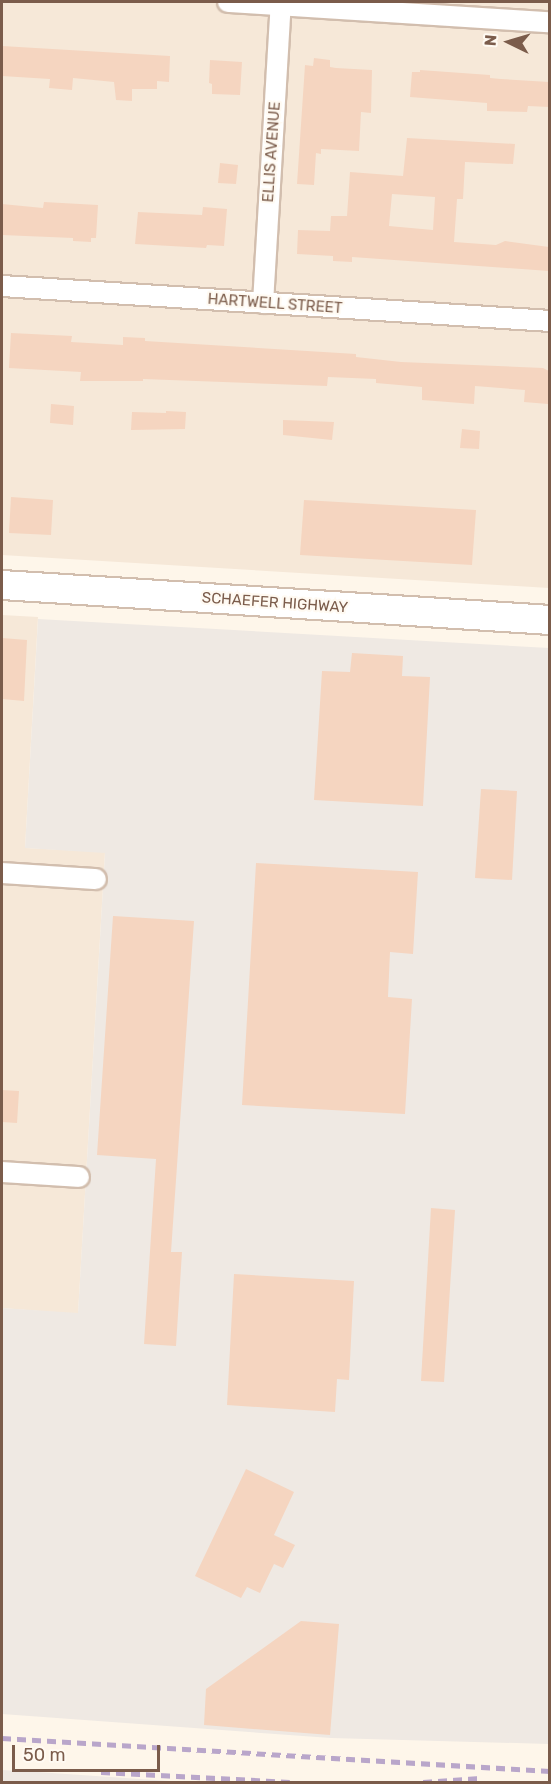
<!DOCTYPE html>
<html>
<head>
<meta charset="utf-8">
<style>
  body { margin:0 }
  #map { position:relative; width:551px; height:1784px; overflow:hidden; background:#fef6ea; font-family:Rubik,sans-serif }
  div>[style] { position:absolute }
  .residential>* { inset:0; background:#f6e8d8 }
  .industrial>* { inset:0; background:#efe9e3 }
  .building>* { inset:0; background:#f5d5c0 }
  .roads { filter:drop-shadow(2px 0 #d2beae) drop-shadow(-2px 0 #d2beae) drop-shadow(0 2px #d2beae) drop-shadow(0 -2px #d2beae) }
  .street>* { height:20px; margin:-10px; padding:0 10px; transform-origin:10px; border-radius:10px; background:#fff }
  .secondary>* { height:28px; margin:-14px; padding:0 14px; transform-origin:14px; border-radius:14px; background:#fff }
  .rail>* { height:4.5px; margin-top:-2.25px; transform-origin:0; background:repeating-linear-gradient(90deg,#b9a6ca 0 9px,transparent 0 15px) }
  span { translate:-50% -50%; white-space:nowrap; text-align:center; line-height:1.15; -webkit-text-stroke:4.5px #fffaf2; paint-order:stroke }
  .street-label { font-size:15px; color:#7b5c4b }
  .frame { position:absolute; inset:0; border:3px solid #7b5c4b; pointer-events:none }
  .north { position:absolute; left:479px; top:12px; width:60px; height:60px; -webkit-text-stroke:4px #fffaf2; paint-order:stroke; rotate:275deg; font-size:16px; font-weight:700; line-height:24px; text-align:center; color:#7b5c4b }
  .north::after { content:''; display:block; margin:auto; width:21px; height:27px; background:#7b5c4b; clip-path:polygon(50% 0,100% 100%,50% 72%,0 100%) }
  .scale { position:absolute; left:12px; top:1745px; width:148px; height:27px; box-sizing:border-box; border:3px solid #7b5c4b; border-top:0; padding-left:8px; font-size:18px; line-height:21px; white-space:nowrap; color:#7b5c4b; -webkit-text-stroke:4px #fffaf2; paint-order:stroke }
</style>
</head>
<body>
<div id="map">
  <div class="residential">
    <div style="clip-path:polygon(2px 2px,549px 2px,549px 588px,2px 555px)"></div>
    <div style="clip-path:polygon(2px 615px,38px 617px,25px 848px,105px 852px,78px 1314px,2px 1308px)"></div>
  </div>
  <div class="industrial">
    <div style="clip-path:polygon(38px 619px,549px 648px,549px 1744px,331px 1738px,2px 1714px,2px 1308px,78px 1313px,105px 853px,25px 848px)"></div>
    <div style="clip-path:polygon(2px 1770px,37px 1772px,184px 1782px,2px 1782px)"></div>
  </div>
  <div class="building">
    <div style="clip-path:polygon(2px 46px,170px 56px,169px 82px,157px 81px,157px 89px,132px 89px,132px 101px,116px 100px,114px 82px,73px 78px,72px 90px,49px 88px,50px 79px,2px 76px)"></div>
    <div style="clip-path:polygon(314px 58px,330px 60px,330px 67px,336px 68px,372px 70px,371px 113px,361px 112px,359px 151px,321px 149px,321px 154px,316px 153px,314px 185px,297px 184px,305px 65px,313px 66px)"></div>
    <div style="clip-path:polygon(210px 60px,242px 62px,240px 95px,212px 94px,212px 84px,209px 83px)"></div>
    <div style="clip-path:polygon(420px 70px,490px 75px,490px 78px,501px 79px,549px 82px,549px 107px,528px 106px,527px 112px,487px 111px,487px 103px,410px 97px,412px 72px,420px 72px)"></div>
    <div style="clip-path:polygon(evenodd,407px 138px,515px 144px,513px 164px,465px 162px,463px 199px,457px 199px,454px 242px,496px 245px,505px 241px,549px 247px,549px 271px,352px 257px,352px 262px,333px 261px,333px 256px,297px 254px,298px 230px,330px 231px,331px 216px,347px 216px,350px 172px,403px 176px,407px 138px,392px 194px,435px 197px,433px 230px,389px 226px,392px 194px)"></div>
    <div style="clip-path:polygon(220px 163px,238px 165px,236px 184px,218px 183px)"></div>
    <div style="clip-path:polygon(44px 202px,98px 205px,96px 238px,91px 238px,91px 242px,73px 241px,73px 238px,2px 235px,2px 204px,43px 208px)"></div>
    <div style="clip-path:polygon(203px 207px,227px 209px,224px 246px,207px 245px,206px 248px,135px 244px,138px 212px,202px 215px)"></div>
    <div style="clip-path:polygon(11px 333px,72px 336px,71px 342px,123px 345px,123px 337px,145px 338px,145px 341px,356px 354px,356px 357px,401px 362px,543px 368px,549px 371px,548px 404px,524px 402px,525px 390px,475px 386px,474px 404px,422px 400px,422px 387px,376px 383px,376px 379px,328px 377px,327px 386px,143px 379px,143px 381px,80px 381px,81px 372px,9px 368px)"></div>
    <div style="clip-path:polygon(51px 404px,74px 406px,73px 425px,50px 423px)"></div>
    <div style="clip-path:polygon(166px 411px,186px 412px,185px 429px,131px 430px,132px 412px,166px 413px)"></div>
    <div style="clip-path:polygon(283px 420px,334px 422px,332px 440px,283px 435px)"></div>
    <div style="clip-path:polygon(462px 429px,480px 431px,479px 449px,460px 448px)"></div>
    <div style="clip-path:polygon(11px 497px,53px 500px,51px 535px,9px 533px)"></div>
    <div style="clip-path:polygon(304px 500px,476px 510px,472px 565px,300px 555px)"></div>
    <div style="clip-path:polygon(2px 638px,27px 640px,24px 701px,2px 699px)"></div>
    <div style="clip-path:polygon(352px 653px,403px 656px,402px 676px,430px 677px,423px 806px,314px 800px,322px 671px,350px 672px)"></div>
    <div style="clip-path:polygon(481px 789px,517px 791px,512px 880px,475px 878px)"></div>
    <div style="clip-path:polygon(256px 863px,418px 872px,413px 954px,390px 952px,388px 997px,412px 999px,405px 1114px,242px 1105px)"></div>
    <div style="clip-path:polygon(113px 916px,194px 921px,171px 1252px,182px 1252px,176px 1346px,144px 1344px,156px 1159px,97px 1155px)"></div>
    <div style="clip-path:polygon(2px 1090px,19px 1091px,17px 1123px,2px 1122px)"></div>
    <div style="clip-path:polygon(431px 1208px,455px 1210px,444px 1382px,421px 1381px)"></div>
    <div style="clip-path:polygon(234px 1274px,354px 1281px,349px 1380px,337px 1379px,335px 1412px,227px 1405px)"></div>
    <div style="clip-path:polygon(246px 1469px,294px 1492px,274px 1535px,295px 1545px,283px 1568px,274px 1564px,260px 1593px,247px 1587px,241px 1598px,195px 1576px)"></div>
    <div style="clip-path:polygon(301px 1621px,339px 1624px,330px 1735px,204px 1725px,206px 1689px)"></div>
  </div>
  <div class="roads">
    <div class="street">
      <div style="left:228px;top:2px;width:323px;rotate:3.6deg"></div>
      <div style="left:2px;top:286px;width:549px;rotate:3.65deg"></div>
      <div style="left:263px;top:303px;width:302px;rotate:-86.6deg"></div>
      <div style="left:2px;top:873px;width:94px;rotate:3.7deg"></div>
      <div style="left:2px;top:1172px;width:77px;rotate:3.7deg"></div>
    </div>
    <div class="secondary">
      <div style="left:2px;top:585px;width:549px;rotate:3.65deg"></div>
    </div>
  </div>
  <div class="rail">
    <div style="left:2px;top:1738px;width:549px;rotate:3.45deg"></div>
    <div style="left:101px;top:1772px;width:189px;rotate:3deg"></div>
    <div style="left:423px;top:1782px;width:57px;rotate:-4deg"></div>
  </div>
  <div class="street-label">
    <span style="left:272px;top:152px;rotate:-86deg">ELLIS AVENUE</span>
    <span style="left:275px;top:304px;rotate:4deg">HARTWELL STREET</span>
    <span style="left:275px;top:603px;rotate:4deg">SCHAEFER HIGHWAY</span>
  </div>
  <div class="frame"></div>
  <div class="north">N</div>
  <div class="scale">50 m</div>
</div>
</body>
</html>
